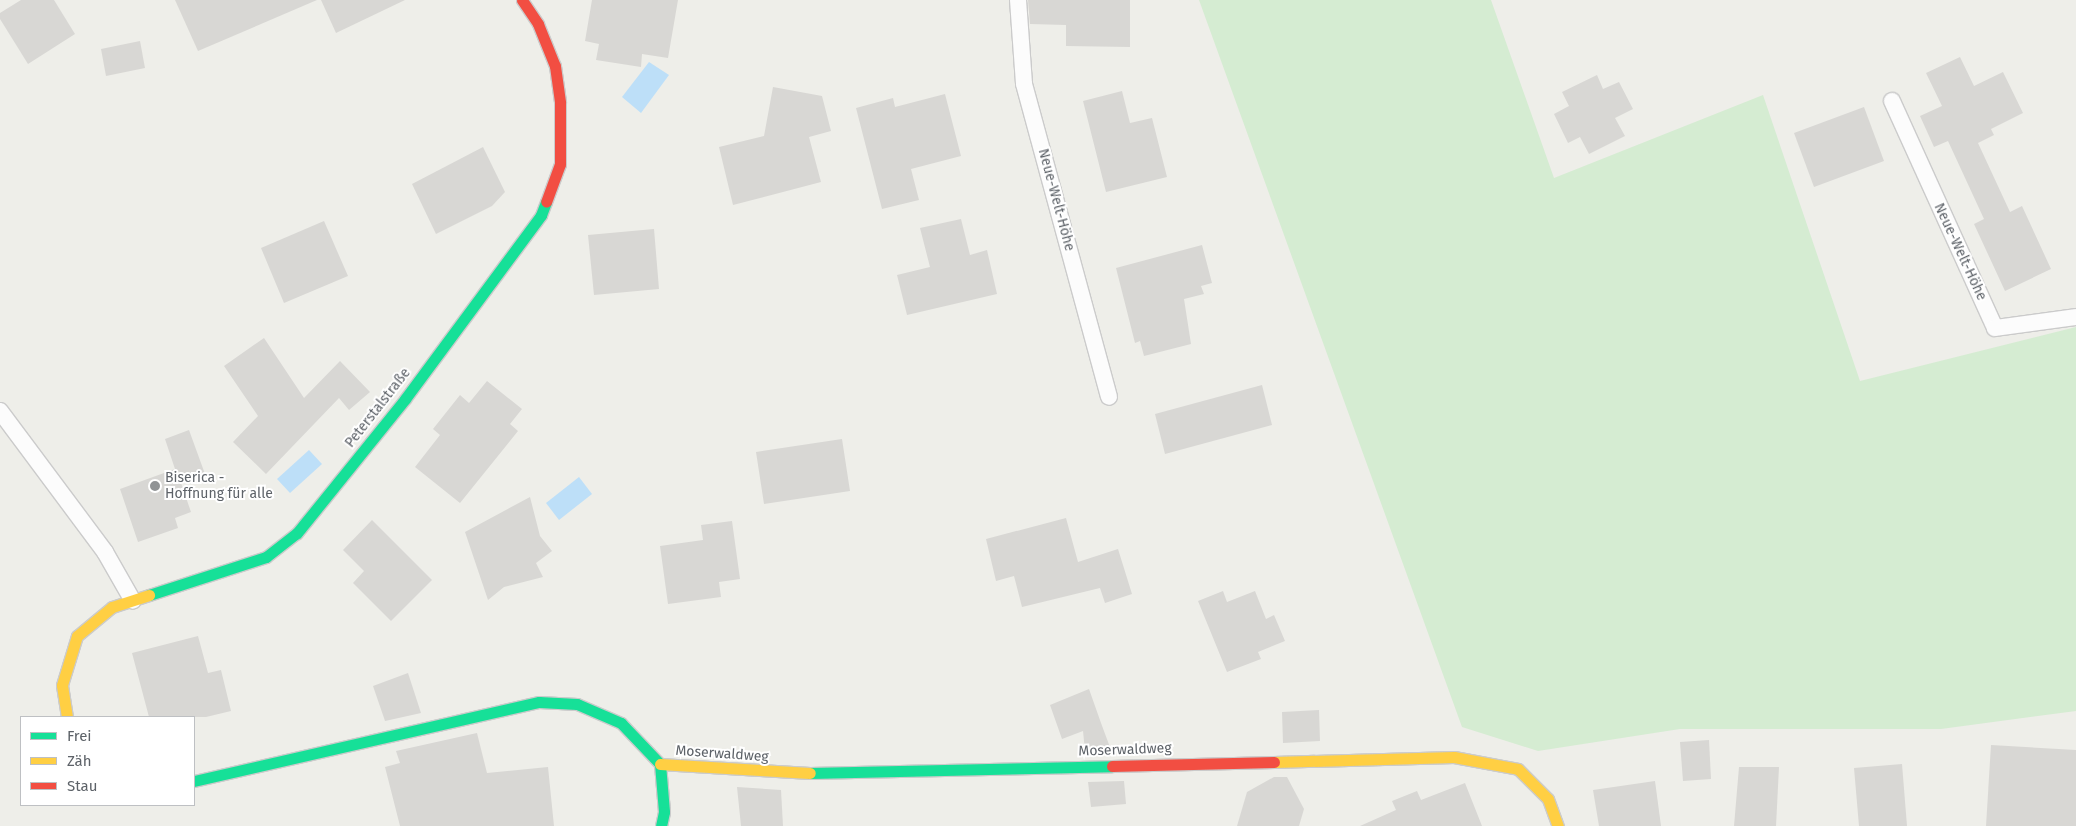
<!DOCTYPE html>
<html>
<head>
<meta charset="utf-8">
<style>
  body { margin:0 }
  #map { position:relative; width:2076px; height:826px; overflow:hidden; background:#eeeee9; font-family:"Fira Sans",sans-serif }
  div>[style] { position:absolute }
  .green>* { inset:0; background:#d5ecd2 }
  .water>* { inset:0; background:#bddff8 }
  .building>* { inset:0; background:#d8d7d4 }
  .roads { filter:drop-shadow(1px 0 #cbcbcb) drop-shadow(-1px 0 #cbcbcb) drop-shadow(0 1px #cbcbcb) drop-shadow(0 -1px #cbcbcb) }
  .lane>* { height:16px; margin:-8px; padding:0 8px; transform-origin:8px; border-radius:8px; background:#fcfcfc }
  .fast>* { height:11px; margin:-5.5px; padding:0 5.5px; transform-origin:5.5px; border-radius:5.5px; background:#16e098 }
  .slow>* { height:11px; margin:-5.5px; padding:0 5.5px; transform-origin:5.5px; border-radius:5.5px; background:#ffcf43 }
  .jam>* { height:11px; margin:-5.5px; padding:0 5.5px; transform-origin:5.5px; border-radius:5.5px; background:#f24e42 }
  .dots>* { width:14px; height:14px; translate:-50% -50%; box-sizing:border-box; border:2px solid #fff; border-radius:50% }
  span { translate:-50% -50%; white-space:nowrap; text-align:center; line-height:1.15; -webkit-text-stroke:4px #fff; paint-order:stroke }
  .street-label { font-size:14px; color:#5d6268 }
  .poi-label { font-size:14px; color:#5d6268 }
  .left { translate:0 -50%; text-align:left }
  .legend { position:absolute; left:20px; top:716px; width:175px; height:90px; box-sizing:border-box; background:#fff; border:1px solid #bec0c3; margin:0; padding:6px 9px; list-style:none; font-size:15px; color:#5d6268 }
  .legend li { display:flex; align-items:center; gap:10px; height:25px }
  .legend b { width:25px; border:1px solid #bec0c3 }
</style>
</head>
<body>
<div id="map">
  <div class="green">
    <div style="clip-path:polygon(1199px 0,1491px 0,1554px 178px,1763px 95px,1860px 381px,2076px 327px,2076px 711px,1941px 729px,1680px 729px,1538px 751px,1462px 727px)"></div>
  </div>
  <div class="water">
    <div style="clip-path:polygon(649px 62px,669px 75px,641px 113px,622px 97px)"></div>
    <div style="clip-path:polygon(309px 450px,322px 464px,290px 493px,277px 479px)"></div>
    <div style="clip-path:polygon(579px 477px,592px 494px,559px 520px,546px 503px)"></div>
  </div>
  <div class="building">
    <div style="clip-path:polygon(21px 0,54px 0,75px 34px,28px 64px,0 19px,0 13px)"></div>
    <div style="clip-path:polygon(175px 0,317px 0,198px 51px)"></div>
    <div style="clip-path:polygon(321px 0,405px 0,336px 33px)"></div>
    <div style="clip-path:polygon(592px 0,678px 0,668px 58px,642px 54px,641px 67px,596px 60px,599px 44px,585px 41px)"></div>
    <div style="clip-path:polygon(1028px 0,1130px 0,1130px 47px,1066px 46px,1066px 25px,1030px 24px)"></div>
    <div style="clip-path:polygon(140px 41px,145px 68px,106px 76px,101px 49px)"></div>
    <div style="clip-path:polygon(1960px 57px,1974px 86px,2003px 72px,2023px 113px,1991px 129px,1994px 135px,1978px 143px,2010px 212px,2022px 206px,2051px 269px,2005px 291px,1974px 224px,1984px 219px,1948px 141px,1934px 147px,1920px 116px,1942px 106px,1926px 73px)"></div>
    <div style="clip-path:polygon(1597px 75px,1603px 89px,1619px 82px,1633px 109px,1615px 118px,1625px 136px,1589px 154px,1580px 137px,1568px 143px,1554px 114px,1569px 106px,1562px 92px)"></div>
    <div style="clip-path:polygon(773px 87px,822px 96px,831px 131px,809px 137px,821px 182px,733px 205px,719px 147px,764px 136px)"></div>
    <div style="clip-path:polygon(1122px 91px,1130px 123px,1152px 118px,1167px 177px,1106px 192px,1083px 101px)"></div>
    <div style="clip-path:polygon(945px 94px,961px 156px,911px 169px,919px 200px,882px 209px,856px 108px,893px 98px,895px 107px)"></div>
    <div style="clip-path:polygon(1864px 107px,1884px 161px,1814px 187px,1794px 133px)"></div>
    <div style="clip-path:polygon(483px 147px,505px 192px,492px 206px,436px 234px,412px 184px)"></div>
    <div style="clip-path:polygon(961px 219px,970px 255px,987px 250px,997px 294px,907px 315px,897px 275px,930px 267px,920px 228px)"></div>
    <div style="clip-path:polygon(324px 221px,348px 276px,284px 303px,261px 248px)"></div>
    <div style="clip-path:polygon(654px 229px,659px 289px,594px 295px,588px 235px)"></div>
    <div style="clip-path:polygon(1202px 245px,1212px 283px,1201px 286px,1204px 294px,1184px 299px,1191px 344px,1144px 356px,1140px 341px,1135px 343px,1116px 268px)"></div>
    <div style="clip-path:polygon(264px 338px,304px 398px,340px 361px,370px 392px,349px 410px,339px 398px,266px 474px,233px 442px,258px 416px,224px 366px)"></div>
    <div style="clip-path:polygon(487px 381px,522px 409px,510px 424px,518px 431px,460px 503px,415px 467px,440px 435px,433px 429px,460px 395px,469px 403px)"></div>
    <div style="clip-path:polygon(1262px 385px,1272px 425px,1165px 454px,1155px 414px)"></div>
    <div style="clip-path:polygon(189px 430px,205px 474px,181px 483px,191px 512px,175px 518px,178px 528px,138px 542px,120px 489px,175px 469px,165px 439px)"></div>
    <div style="clip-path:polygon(842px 439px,850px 491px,764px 504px,756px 452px)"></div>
    <div style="clip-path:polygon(530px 497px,540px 536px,552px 551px,536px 563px,543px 577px,504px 587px,488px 600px,465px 532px)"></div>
    <div style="clip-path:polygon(1066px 518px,1078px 562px,1118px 549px,1132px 594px,1105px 603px,1100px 588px,1022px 607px,1014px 576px,996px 581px,986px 539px)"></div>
    <div style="clip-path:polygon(372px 520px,432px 580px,391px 621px,353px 583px,364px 571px,343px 550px)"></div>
    <div style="clip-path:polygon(732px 521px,740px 579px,719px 582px,721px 597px,668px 604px,660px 546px,703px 540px,701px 525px)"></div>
    <div style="clip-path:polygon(1223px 591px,1227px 602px,1255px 591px,1266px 619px,1274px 615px,1285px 641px,1258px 652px,1261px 659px,1227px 672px,1198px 601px)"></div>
    <div style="clip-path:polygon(198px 636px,208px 673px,221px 670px,231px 711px,206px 717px,149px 717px,132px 653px)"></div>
    <div style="clip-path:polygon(408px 673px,421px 713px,385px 721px,373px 686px)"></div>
    <div style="clip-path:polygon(1089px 689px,1101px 723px,1111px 750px,1085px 751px,1083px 731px,1062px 739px,1050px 705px)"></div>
    <div style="clip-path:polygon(1319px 710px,1320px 741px,1283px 743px,1282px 712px)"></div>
    <div style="clip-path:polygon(477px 733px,487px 773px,548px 767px,554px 826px,400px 826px,385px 767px,400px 763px,396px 751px)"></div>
    <div style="clip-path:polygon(1709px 740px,1711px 779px,1683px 781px,1680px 742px)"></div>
    <div style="clip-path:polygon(1991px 745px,2076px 750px,2076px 826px,1986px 826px)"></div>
    <div style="clip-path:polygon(1902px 764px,1907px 826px,1859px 826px,1854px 768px)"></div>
    <div style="clip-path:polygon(1739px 767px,1779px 767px,1776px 826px,1734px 826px)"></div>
    <div style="clip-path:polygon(1274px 777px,1287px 777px,1304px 809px,1299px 826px,1237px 826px,1247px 792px)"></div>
    <div style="clip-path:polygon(1124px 781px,1126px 804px,1091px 807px,1088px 782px)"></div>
    <div style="clip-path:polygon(1655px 781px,1661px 826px,1599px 826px,1593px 790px)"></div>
    <div style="clip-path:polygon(1465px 783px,1482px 826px,1360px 826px,1396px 810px,1392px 801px,1417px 791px,1421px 800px)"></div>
    <div style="clip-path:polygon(737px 787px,781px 790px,783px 826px,741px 826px)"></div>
  </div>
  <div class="roads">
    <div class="lane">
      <div style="left:1018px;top:0;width:84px;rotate:85.9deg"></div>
      <div style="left:1024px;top:84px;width:324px;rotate:74.8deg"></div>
      <div style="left:1892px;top:101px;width:249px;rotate:65.6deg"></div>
      <div style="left:1995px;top:328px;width:82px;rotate:-7.7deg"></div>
      <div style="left:0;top:411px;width:176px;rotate:53.3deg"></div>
      <div style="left:105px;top:552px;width:56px;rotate:60.3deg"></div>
    </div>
    <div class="fast">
      <div style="left:149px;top:595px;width:123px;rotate:-18deg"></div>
      <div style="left:266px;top:557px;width:39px;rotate:-38deg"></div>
      <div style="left:297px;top:533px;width:172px;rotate:-51.1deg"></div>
      <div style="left:405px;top:399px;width:229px;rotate:-53.5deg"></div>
      <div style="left:541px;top:215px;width:14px;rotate:-69deg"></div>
      <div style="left:810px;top:773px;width:302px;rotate:-1.3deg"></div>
      <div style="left:194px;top:781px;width:354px;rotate:-12.9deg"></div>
      <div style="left:539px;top:702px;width:38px;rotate:3deg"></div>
      <div style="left:577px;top:704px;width:48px;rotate:23.4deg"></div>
      <div style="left:621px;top:723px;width:57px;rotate:46.4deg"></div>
      <div style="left:660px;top:764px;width:48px;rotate:85.2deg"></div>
      <div style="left:664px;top:812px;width:14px;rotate:102deg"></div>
    </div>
    <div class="slow">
      <div style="left:67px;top:717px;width:32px;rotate:-99deg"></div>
      <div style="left:62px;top:685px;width:51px;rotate:-73deg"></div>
      <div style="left:77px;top:636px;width:45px;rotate:-39.6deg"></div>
      <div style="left:112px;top:607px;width:39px;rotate:-18deg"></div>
      <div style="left:1274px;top:762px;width:180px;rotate:-1.6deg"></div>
      <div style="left:1454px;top:757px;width:65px;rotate:10.6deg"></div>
      <div style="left:1518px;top:769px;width:42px;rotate:45deg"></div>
      <div style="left:1548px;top:799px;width:29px;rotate:70deg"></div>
      <div style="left:660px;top:764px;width:150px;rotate:3.4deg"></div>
    </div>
    <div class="jam">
      <div style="left:522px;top:0;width:29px;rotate:56deg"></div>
      <div style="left:538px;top:24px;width:45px;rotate:68deg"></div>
      <div style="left:555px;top:66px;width:37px;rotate:82deg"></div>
      <div style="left:560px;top:103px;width:61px;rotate:90deg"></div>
      <div style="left:560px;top:164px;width:40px;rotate:110.2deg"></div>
      <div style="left:1112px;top:766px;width:162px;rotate:-1.4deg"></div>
    </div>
  </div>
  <div class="dots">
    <div style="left:155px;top:486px;background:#909395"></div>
  </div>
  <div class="street-label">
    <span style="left:1056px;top:200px;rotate:75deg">Neue-Welt-Höhe</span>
    <span style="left:1960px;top:252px;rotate:65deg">Neue-Welt-Höhe</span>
    <span style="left:378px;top:408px;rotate:-52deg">Peterstalstraße</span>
    <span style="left:1125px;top:750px;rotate:-2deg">Moserwaldweg</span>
    <span style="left:722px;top:754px;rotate:4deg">Moserwaldweg</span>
  </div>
  <div class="poi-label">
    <span class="left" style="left:165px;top:486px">Biserica -<br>Hoffnung für alle</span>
  </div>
  <ul class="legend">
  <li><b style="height:6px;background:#16e098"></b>Frei</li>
  <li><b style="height:6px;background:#ffcf43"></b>Zäh</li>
  <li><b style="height:6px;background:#f24e42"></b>Stau</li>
  </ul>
</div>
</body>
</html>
